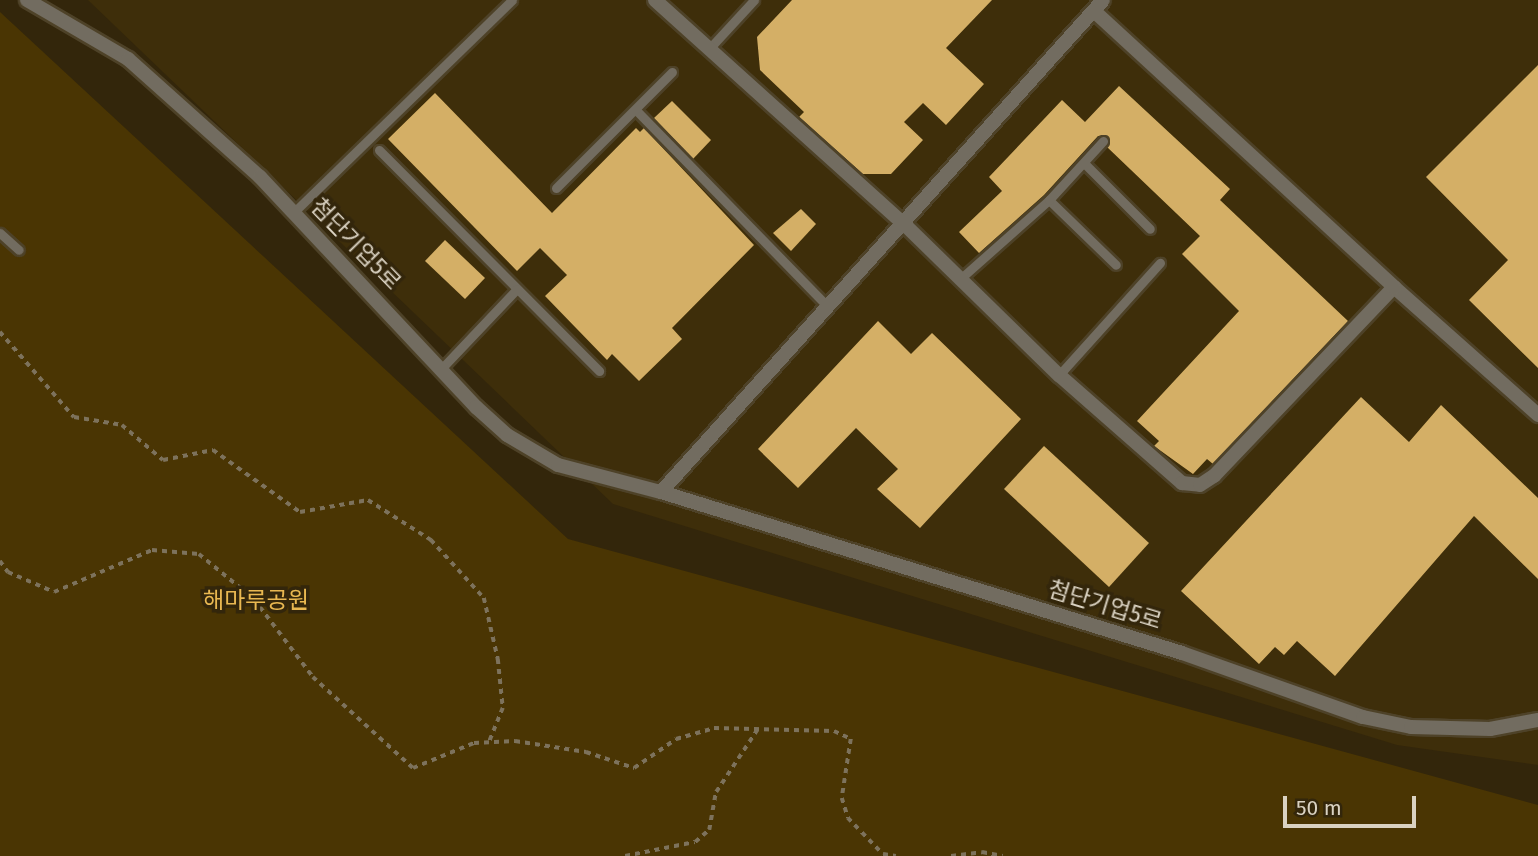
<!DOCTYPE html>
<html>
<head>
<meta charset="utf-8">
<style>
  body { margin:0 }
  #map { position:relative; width:1538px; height:856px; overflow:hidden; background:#33260b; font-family:"Fira Sans","Noto Sans KR",sans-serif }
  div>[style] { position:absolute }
  .built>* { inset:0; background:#3e2e0a }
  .green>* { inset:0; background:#4a3503 }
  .building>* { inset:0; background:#d4af66 }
  .path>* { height:3.5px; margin-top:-1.75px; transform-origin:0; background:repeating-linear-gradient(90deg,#7d725c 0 5px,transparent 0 10px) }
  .roads { filter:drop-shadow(2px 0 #4e4228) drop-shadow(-2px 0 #4e4228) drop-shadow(0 2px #4e4228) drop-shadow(0 -2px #4e4228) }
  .service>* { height:9px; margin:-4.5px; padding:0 4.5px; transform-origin:4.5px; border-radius:4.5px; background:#726c60 }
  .minor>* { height:14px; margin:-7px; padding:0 7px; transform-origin:7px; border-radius:7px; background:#726c60 }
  span { translate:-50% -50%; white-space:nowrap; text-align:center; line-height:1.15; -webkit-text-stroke:7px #33260b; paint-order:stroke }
  .street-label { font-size:23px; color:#dad2c2 }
  .park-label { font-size:23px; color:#e9b851 }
  .scale { position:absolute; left:1283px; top:796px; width:133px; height:32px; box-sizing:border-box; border:4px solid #dad2c2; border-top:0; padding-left:9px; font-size:21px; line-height:24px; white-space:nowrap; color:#dad2c2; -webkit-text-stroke:5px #33260b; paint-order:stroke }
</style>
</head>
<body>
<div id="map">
  <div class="built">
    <div style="clip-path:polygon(88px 0,1538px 0,1538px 765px,1397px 745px,613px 504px)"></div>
  </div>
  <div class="green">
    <div style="clip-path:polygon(0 12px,568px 539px,1538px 805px,1538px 856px,0 856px)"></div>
  </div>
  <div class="building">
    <div style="clip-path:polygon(792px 0,992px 0,946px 48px,984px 84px,946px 125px,923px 103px,904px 122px,923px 140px,891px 174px,863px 174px,799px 117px,804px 112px,760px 70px,757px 37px)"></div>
    <div style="clip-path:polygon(1538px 65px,1538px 368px,1469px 300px,1508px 260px,1426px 177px)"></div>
    <div style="clip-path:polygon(1119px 86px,1230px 189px,1220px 200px,1348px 321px,1213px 464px,1207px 459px,1193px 474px,1154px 446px,1159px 441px,1137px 421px,1239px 311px,1182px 254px,1200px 236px,1107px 147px,1108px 136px,1098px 136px,1044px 195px,979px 253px,959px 232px,1002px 191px,989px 177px,1062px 100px,1085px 122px)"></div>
    <div style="clip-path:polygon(435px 93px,552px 213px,636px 128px,640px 132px,644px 128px,754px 245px,672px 328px,682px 339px,639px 381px,612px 354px,607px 360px,545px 296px,567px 275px,540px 248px,517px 271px,388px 139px)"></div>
    <div style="clip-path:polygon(672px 101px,711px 140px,693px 159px,654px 118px)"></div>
    <div style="clip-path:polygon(801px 209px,816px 224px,791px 251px,773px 233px)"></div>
    <div style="clip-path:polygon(445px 240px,485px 278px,465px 299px,425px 261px)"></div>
    <div style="clip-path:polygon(878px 321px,911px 354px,932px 333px,1021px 419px,920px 528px,877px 489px,898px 469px,856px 428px,798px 488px,758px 449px)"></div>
    <div style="clip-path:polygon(1361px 397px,1409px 442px,1441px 405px,1538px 498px,1538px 579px,1474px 516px,1335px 676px,1297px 641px,1284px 655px,1275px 647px,1259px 664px,1181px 591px)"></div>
    <div style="clip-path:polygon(1044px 446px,1149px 543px,1109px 587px,1004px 489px)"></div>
  </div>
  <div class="path">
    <div style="left:0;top:332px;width:113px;rotate:49deg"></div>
    <div style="left:74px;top:417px;width:49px;rotate:9.5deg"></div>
    <div style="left:122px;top:425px;width:54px;rotate:40.5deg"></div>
    <div style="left:163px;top:460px;width:51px;rotate:-11.3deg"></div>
    <div style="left:213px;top:450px;width:107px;rotate:35.5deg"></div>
    <div style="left:300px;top:512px;width:69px;rotate:-10deg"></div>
    <div style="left:368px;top:500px;width:75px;rotate:32.4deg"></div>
    <div style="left:431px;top:540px;width:79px;rotate:47.6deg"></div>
    <div style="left:484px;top:598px;width:63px;rotate:77.1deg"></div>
    <div style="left:498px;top:659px;width:49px;rotate:84.2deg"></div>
    <div style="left:503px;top:708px;width:38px;rotate:112deg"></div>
    <div style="left:0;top:561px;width:14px;rotate:54deg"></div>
    <div style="left:8px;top:572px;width:50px;rotate:23.5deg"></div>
    <div style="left:54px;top:592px;width:107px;rotate:-23.2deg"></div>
    <div style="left:152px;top:550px;width:47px;rotate:4.9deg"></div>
    <div style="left:199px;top:554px;width:71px;rotate:39.3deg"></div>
    <div style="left:254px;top:599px;width:98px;rotate:52.9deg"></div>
    <div style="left:313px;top:677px;width:135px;rotate:42.3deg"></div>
    <div style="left:413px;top:768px;width:66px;rotate:-22.3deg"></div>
    <div style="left:474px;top:743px;width:41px;rotate:-2.8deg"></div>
    <div style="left:515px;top:741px;width:72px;rotate:8.8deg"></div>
    <div style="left:586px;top:752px;width:51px;rotate:18.4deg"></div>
    <div style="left:634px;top:768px;width:51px;rotate:-34.6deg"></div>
    <div style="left:676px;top:739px;width:40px;rotate:-16deg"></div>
    <div style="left:714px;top:728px;width:120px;rotate:1.4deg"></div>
    <div style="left:834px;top:731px;width:19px;rotate:25deg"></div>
    <div style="left:851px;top:739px;width:60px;rotate:98.7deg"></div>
    <div style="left:842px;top:798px;width:21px;rotate:73deg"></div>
    <div style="left:848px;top:818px;width:50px;rotate:45.8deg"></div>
    <div style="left:883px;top:854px;width:13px;rotate:9deg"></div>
    <div style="left:625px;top:856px;width:71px;rotate:-11.3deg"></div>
    <div style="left:695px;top:842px;width:18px;rotate:-41deg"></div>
    <div style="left:709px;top:830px;width:39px;rotate:-80deg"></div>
    <div style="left:716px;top:792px;width:78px;rotate:-56.5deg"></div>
    <div style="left:951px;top:856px;width:31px;rotate:-7deg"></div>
    <div style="left:982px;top:852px;width:21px;rotate:11deg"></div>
  </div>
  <div class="roads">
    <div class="service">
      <div style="left:708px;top:50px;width:68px;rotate:-47.4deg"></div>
      <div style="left:636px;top:110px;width:275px;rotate:45.7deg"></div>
      <div style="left:379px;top:150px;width:312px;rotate:45.1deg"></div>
      <div style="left:1084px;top:163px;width:93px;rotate:45deg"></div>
      <div style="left:556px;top:188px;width:164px;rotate:-45deg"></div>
      <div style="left:1049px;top:200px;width:93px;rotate:44.1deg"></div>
      <div style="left:294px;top:212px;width:304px;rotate:-44.2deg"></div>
      <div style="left:0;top:233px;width:25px;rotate:42deg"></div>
      <div style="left:960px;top:279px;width:119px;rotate:-41.6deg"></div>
      <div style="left:1049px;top:200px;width:80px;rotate:-47.5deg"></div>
      <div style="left:441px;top:369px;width:110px;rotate:-46.5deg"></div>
      <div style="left:1059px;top:375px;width:151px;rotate:-48deg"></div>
    </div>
    <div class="minor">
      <div style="left:27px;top:0;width:117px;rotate:30.3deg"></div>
      <div style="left:128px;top:59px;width:177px;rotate:41.8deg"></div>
      <div style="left:260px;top:177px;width:316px;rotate:46.8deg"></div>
      <div style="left:476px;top:407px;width:42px;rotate:42.1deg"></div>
      <div style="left:507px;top:435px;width:59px;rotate:30.5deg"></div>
      <div style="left:558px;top:465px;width:106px;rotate:14.7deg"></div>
      <div style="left:661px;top:492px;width:545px;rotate:17.17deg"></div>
      <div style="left:1182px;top:653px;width:192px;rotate:19.5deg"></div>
      <div style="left:1363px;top:717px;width:49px;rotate:11.8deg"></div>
      <div style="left:1411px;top:727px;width:79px;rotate:1.5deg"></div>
      <div style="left:1490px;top:729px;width:49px;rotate:-10.6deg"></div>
      <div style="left:655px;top:0;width:334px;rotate:42deg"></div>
      <div style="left:903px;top:223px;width:218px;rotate:44.3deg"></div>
      <div style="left:1059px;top:375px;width:164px;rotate:41.3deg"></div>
      <div style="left:1182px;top:483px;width:18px;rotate:6deg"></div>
      <div style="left:1200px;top:485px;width:17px;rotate:-33deg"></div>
      <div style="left:1214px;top:476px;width:261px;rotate:-46.4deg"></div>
      <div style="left:1394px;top:287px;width:193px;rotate:41.6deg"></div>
      <div style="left:1094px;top:11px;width:408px;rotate:42.6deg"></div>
      <div style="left:661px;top:492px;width:661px;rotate:-48.06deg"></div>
    </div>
  </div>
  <div class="street-label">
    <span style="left:356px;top:244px;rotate:46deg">첨단기업5로</span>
    <span style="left:1105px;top:605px;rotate:17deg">첨단기업5로</span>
  </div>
  <div class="park-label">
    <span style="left:256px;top:600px">해마루공원</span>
  </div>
  <div class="scale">50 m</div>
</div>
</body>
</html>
